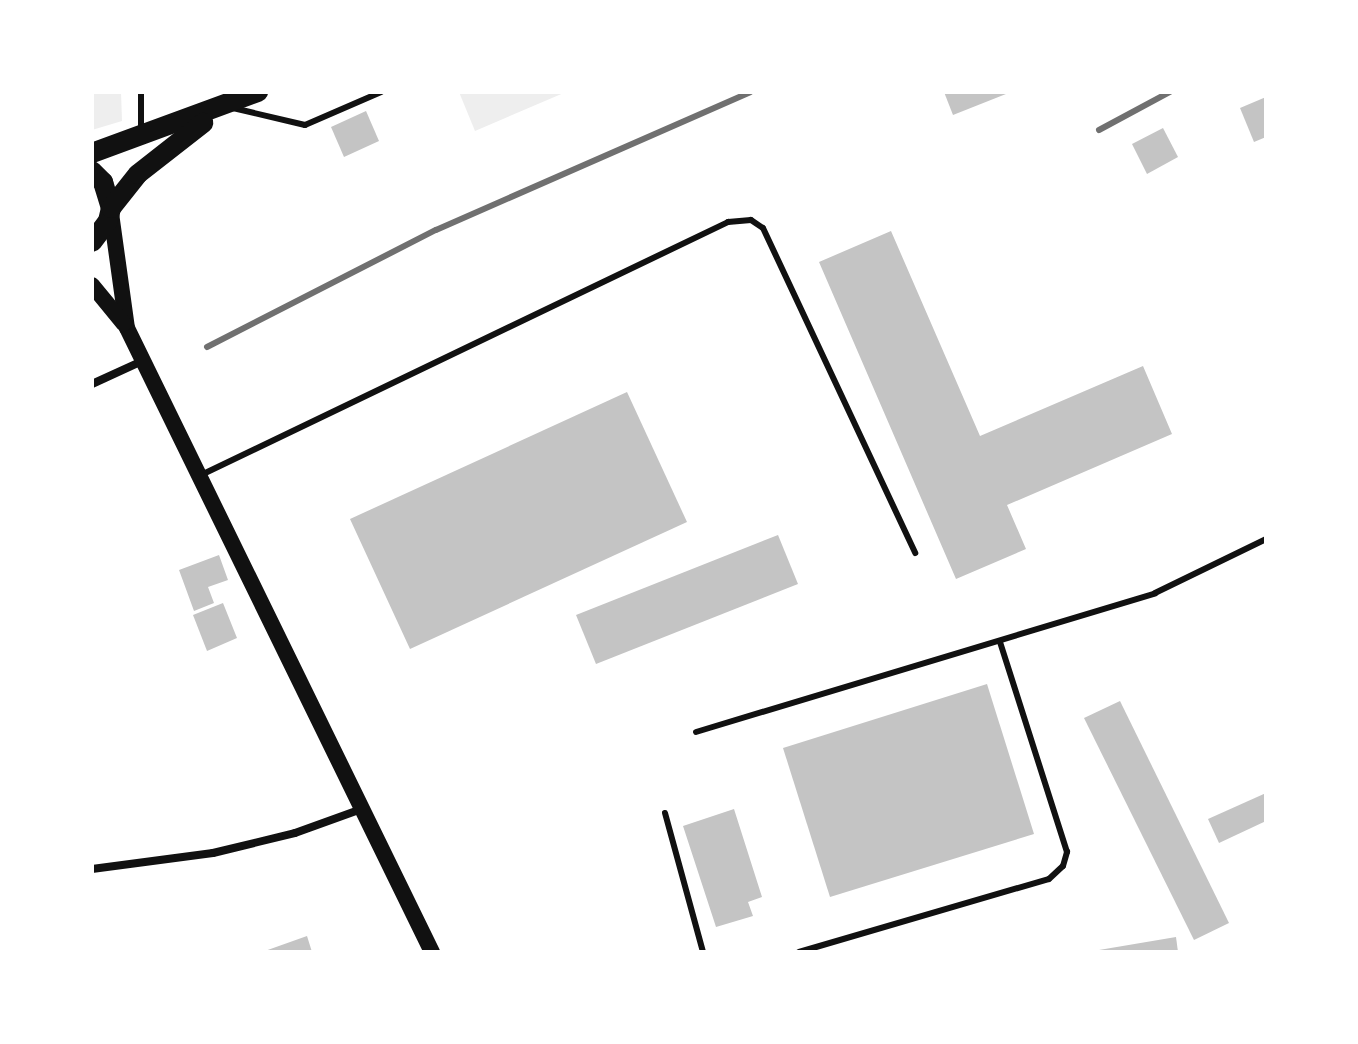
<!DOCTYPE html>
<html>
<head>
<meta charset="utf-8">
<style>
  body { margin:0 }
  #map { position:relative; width:1358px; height:1044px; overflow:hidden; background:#fff; font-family:Bitter,serif }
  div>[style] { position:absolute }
  .green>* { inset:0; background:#eee }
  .building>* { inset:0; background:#c4c4c4 }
  .service>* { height:6px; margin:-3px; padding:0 3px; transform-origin:3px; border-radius:3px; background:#111 }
  .minor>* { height:8px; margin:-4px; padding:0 4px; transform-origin:4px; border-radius:4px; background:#111 }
  .secondary>* { height:16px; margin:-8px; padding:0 8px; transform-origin:8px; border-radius:8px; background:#111 }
  .primary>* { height:20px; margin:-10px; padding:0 10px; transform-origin:10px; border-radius:10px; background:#111 }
  .rail>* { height:6px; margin:-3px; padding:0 3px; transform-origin:3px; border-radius:3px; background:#707070 }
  span { translate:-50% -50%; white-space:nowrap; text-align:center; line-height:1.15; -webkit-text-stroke:8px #fff; paint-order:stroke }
  .frame { position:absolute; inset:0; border:94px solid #fff; pointer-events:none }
</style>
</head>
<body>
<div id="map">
  <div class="green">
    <div style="clip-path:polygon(92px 92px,121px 92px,122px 121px,92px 130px)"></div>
    <div style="clip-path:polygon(459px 92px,566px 92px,475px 131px)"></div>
  </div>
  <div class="building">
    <div style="clip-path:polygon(944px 92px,1011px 92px,953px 115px)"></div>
    <div style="clip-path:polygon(1266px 97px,1266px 137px,1254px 142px,1240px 108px)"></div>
    <div style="clip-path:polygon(366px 111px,379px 141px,344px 157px,331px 127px)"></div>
    <div style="clip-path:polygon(1163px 128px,1178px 157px,1147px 174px,1132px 144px)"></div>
    <div style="clip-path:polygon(891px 231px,980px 436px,1143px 366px,1172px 434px,1007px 505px,1026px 549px,956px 579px,819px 262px)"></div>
    <div style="clip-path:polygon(627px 392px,687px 522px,410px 649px,350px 519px)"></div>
    <div style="clip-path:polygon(778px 535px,798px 584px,596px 664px,576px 615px)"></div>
    <div style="clip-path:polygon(219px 555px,228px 580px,208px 587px,214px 603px,194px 611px,179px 570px)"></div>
    <div style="clip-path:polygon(223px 603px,237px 638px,207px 651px,193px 615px)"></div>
    <div style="clip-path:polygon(987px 684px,1034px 834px,830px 897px,783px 748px)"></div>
    <div style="clip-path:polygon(1120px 701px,1229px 923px,1194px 940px,1084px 718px)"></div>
    <div style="clip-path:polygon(1266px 793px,1266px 821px,1219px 843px,1208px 819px)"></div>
    <div style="clip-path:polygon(734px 809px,762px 897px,748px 902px,753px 916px,716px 927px,683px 826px)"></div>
    <div style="clip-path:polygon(307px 936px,312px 952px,262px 952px)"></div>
    <div style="clip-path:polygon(1176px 937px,1178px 952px,1099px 952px,1099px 950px)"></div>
  </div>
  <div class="service">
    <div style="left:141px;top:92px;width:38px;rotate:90deg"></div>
    <div style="left:233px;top:108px;width:74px;rotate:13.3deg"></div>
    <div style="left:305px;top:125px;width:83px;rotate:-23.5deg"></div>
    <div style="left:201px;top:475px;width:585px;rotate:-25.64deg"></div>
    <div style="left:728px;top:222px;width:23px;rotate:-5deg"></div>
    <div style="left:751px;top:220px;width:14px;rotate:34deg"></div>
    <div style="left:763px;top:228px;width:359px;rotate:64.9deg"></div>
    <div style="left:696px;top:732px;width:480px;rotate:-16.8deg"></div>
    <div style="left:1155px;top:593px;width:123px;rotate:-25.9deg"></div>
    <div style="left:665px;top:813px;width:144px;rotate:74.7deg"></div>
    <div style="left:799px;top:952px;width:260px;rotate:-16.3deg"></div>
    <div style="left:1049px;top:879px;width:19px;rotate:-43deg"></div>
    <div style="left:1063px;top:866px;width:15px;rotate:-74deg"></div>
    <div style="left:1067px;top:852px;width:220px;rotate:-107.7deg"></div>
  </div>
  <div class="minor">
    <div style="left:92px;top:384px;width:55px;rotate:-24.7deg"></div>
    <div style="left:92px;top:869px;width:122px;rotate:-7.5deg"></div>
    <div style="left:213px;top:853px;width:84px;rotate:-13.7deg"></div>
    <div style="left:295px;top:833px;width:73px;rotate:-19.9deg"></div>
  </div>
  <div class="secondary">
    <div style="left:111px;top:213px;width:116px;rotate:82.1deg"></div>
    <div style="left:127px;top:328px;width:695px;rotate:63.95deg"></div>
    <div style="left:92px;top:285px;width:50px;rotate:50.6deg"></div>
  </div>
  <div class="primary">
    <div style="left:92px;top:153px;width:177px;rotate:-20.2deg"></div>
    <div style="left:92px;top:171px;width:16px;rotate:45deg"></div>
    <div style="left:103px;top:182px;width:27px;rotate:73deg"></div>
    <div style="left:111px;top:208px;width:13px;rotate:103deg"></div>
    <div style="left:108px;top:221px;width:26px;rotate:127deg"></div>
    <div style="left:111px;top:208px;width:43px;rotate:-51.5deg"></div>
    <div style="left:138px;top:174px;width:83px;rotate:-38.1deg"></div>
  </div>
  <div class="rail">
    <div style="left:1099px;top:130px;width:81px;rotate:-28.2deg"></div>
    <div style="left:207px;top:347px;width:257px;rotate:-27.1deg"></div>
    <div style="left:436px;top:230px;width:343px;rotate:-23.7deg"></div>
  </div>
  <div class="frame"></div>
</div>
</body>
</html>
